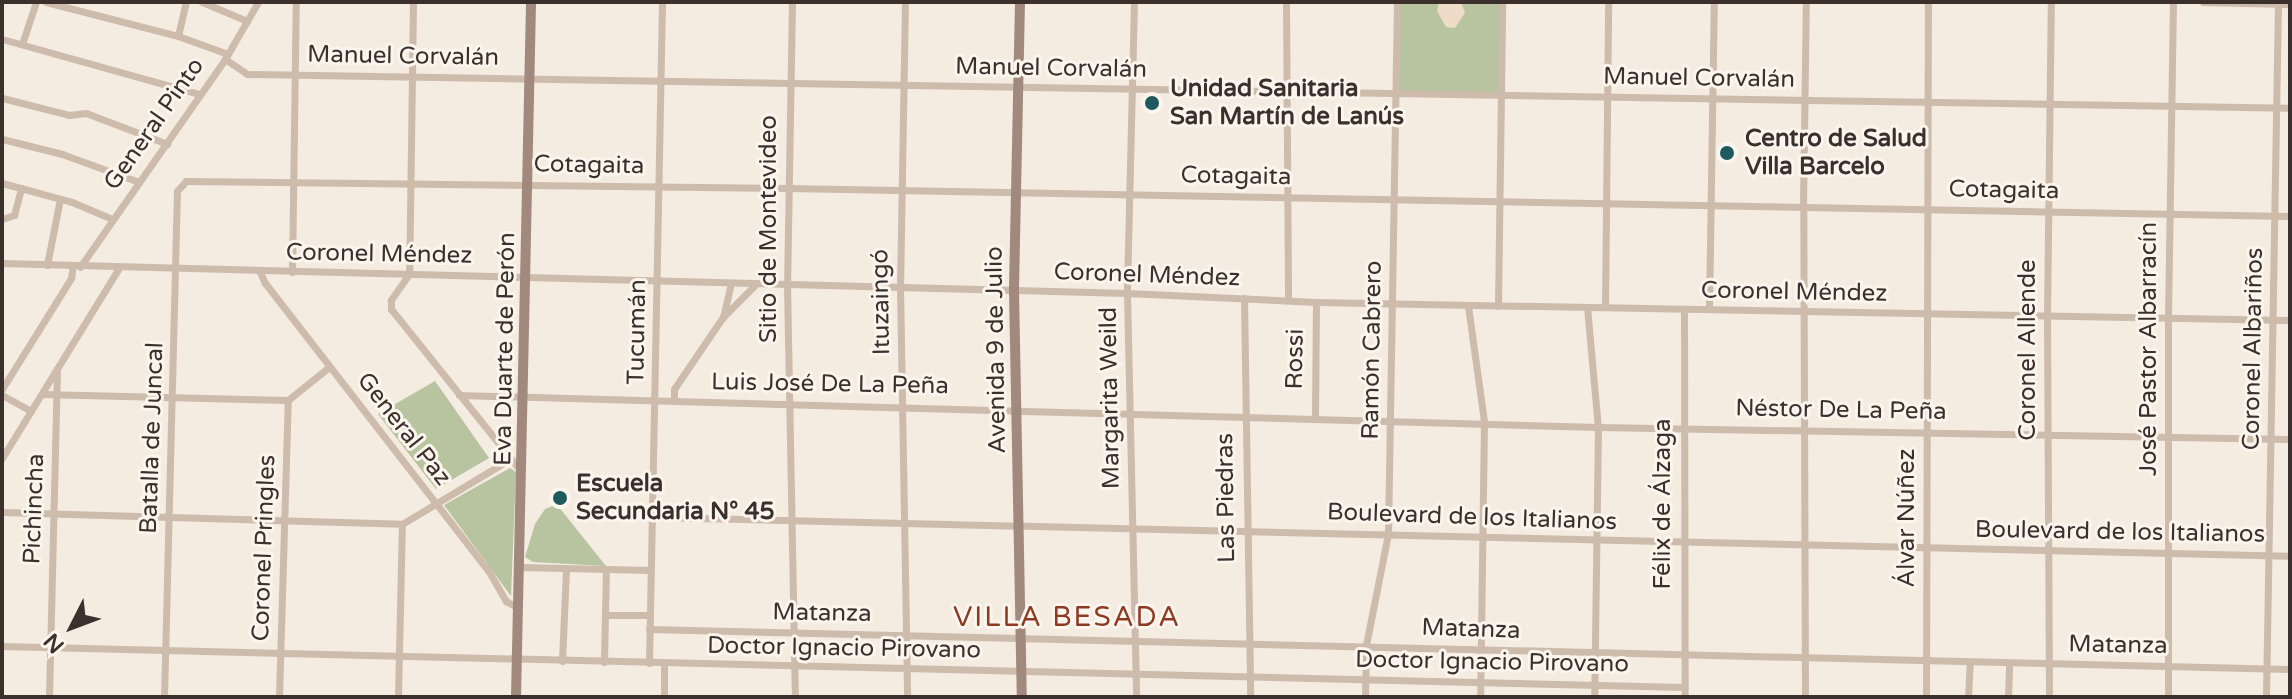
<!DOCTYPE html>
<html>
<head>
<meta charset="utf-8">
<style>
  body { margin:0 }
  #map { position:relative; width:2292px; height:699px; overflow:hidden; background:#f4ebe1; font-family:"Varela Round",sans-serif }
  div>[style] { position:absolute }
  .green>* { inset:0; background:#b8c4a0 }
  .plaza>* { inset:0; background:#ecdcc8 }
  .street>* { height:7px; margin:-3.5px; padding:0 3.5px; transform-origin:3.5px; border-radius:3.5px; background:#cdbbac }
  .secondary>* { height:10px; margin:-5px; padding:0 5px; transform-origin:5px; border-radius:5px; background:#a18a7d }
  .dots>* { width:22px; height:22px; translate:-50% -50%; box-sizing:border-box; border:4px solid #fbf5ee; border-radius:50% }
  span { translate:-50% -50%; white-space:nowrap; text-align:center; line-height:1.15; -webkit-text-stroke:6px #fbf5ee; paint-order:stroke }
  .street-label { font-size:24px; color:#3b302b }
  .poi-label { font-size:24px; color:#3b302b; font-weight:700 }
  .left { translate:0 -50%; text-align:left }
  .quarter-label { font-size:28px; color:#8c3b22; letter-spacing:2px }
  .frame { position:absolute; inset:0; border:4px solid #3b302b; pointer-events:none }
  .north { position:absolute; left:32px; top:587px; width:80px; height:80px; -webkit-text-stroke:6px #fbf5ee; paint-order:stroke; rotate:228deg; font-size:22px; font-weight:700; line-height:32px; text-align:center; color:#3b302b }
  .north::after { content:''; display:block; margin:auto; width:28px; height:36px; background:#3b302b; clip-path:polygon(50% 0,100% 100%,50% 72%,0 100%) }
</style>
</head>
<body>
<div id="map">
  <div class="green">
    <div style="clip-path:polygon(1397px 2px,1502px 2px,1501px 95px,1395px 94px)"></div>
    <div style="clip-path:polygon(435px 381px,489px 458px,436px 489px,378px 414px)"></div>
    <div style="clip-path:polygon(510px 468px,516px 472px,511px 596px,444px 505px)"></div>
    <div style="clip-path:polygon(555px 505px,558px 506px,606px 566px,533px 562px,525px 557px,535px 524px,545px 509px)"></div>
  </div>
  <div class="plaza">
    <div style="clip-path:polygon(1439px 2px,1461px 2px,1465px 13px,1455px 28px,1446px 27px,1437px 11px)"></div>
  </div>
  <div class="street">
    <div style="left:46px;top:2px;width:136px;rotate:14.4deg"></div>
    <div style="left:178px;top:36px;width:53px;rotate:19.8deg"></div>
    <div style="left:202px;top:2px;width:49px;rotate:22.9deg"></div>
    <div style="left:413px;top:2px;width:272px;rotate:90.8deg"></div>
    <div style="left:409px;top:274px;width:32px;rotate:125deg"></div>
    <div style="left:391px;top:300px;width:9px;rotate:90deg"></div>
    <div style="left:391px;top:309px;width:208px;rotate:51.3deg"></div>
    <div style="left:792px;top:2px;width:283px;rotate:91deg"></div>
    <div style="left:787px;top:285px;width:412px;rotate:88.9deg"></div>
    <div style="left:905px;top:2px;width:285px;rotate:91deg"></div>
    <div style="left:900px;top:287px;width:410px;rotate:89deg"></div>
    <div style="left:1134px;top:2px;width:291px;rotate:91.4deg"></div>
    <div style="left:1127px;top:293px;width:404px;rotate:88.7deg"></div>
    <div style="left:1286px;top:2px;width:298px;rotate:89.6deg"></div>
    <div style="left:2203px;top:2px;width:87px;rotate:1.3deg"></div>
    <div style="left:178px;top:36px;width:35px;rotate:-77deg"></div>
    <div style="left:2px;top:39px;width:205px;rotate:15.6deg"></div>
    <div style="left:22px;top:44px;width:44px;rotate:-71.6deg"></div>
    <div style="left:225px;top:59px;width:27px;rotate:34deg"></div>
    <div style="left:247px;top:74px;width:2043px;rotate:0.95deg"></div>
    <div style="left:2px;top:98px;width:69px;rotate:14.2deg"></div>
    <div style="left:69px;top:115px;width:17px;rotate:-7deg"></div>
    <div style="left:86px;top:113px;width:87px;rotate:20.9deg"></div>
    <div style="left:2px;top:139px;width:62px;rotate:14deg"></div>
    <div style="left:62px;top:154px;width:82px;rotate:20deg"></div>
    <div style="left:2px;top:183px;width:73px;rotate:15.2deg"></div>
    <div style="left:72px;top:202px;width:43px;rotate:23deg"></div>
    <div style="left:2px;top:219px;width:13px;rotate:-18deg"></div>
    <div style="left:14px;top:215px;width:28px;rotate:-75deg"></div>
    <div style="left:2px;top:263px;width:1125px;rotate:1.53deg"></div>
    <div style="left:1127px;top:293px;width:189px;rotate:2.7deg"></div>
    <div style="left:1316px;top:302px;width:974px;rotate:1.06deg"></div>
    <div style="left:47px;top:265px;width:67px;rotate:-78.9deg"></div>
    <div style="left:80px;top:267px;width:254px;rotate:-55.1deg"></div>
    <div style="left:225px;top:59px;width:66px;rotate:-59.9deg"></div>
    <div style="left:260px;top:272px;width:12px;rotate:66deg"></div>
    <div style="left:265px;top:283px;width:363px;rotate:52.2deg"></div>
    <div style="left:488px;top:570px;width:36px;rotate:60deg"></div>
    <div style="left:506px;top:601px;width:14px;rotate:30deg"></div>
    <div style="left:292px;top:272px;width:270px;rotate:-89.2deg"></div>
    <div style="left:731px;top:283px;width:35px;rotate:103deg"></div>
    <div style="left:723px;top:317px;width:47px;rotate:-45deg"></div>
    <div style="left:1244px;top:298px;width:399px;rotate:89.1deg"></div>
    <div style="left:1468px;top:306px;width:117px;rotate:82.1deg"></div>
    <div style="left:1484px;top:422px;width:275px;rotate:90.8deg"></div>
    <div style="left:1498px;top:306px;width:304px;rotate:-89.2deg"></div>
    <div style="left:1587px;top:307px;width:121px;rotate:84.8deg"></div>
    <div style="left:1598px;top:427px;width:270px;rotate:90.8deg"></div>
    <div style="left:1605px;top:307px;width:305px;rotate:-89.4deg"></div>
    <div style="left:1709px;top:309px;width:307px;rotate:-89.1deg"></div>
    <div style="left:1684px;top:310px;width:387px;rotate:89.9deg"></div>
    <div style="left:2px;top:389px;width:131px;rotate:-58.1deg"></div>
    <div style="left:71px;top:278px;width:12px;rotate:-81deg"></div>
    <div style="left:42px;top:394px;width:246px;rotate:1.4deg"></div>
    <div style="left:2px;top:395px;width:33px;rotate:29deg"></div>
    <div style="left:459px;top:395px;width:1139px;rotate:1.61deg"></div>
    <div style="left:1598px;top:427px;width:692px;rotate:0.99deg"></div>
    <div style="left:288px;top:400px;width:53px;rotate:-38.8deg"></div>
    <div style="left:674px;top:400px;width:11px;rotate:-90deg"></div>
    <div style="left:674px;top:389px;width:87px;rotate:-55.8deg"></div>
    <div style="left:1315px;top:417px;width:115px;rotate:-89.5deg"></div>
    <div style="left:2px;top:458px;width:223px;rotate:-58.4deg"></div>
    <div style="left:2px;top:512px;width:400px;rotate:1.7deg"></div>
    <div style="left:653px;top:517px;width:1637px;rotate:1.36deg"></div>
    <div style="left:402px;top:524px;width:126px;rotate:-31deg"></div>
    <div style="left:520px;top:567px;width:131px;rotate:1.3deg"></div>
    <div style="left:605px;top:615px;width:45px"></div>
    <div style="left:649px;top:629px;width:1641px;rotate:1.4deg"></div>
    <div style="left:2px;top:646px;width:1683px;rotate:1.4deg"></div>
    <div style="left:562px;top:661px;width:93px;rotate:-87.5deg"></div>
    <div style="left:604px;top:662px;width:92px;rotate:-88.8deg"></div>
    <div style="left:649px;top:663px;width:661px;rotate:-88.87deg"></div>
    <div style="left:49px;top:697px;width:327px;rotate:-88.6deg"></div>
    <div style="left:164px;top:697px;width:506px;rotate:-88.53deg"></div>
    <div style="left:177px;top:191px;width:13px;rotate:-48deg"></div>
    <div style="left:186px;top:181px;width:602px;rotate:0.67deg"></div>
    <div style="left:788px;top:188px;width:1502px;rotate:1.07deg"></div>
    <div style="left:279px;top:697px;width:297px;rotate:-88.3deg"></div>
    <div style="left:398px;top:697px;width:173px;rotate:-88.7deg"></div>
    <div style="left:664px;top:697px;width:34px;rotate:-90deg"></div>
    <div style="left:1365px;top:697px;width:52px;rotate:-88.9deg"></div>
    <div style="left:1366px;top:645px;width:113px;rotate:-78.8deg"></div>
    <div style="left:1388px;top:534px;width:532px;rotate:-89.03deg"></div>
    <div style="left:1805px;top:697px;width:491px;rotate:-90.2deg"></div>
    <div style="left:1803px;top:206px;width:204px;rotate:-89.2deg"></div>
    <div style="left:1926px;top:697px;width:695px;rotate:-89.84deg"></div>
    <div style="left:1968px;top:697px;width:35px;rotate:-87deg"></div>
    <div style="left:2008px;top:697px;width:34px;rotate:-88deg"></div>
    <div style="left:2049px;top:697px;width:381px;rotate:-90.3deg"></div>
    <div style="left:2047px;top:316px;width:314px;rotate:-89.3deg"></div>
    <div style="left:2168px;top:697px;width:379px;rotate:-90deg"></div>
    <div style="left:2168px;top:318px;width:316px;rotate:-89.1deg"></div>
    <div style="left:2266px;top:697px;width:695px;rotate:-89.01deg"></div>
  </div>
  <div class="secondary">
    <div style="left:1020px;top:2px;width:289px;rotate:91.2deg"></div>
    <div style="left:1014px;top:291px;width:406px;rotate:88.9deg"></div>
    <div style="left:516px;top:697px;width:695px;rotate:-88.76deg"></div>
  </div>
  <div class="dots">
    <div style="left:1152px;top:103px;background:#1f5a5e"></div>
    <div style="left:1727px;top:153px;background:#1f5a5e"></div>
    <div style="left:560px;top:498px;background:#1f5a5e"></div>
  </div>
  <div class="street-label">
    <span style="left:403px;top:56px;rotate:1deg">Manuel Corvalán</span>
    <span style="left:1051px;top:68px;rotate:1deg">Manuel Corvalán</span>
    <span style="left:1699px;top:78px;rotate:1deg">Manuel Corvalán</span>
    <span style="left:154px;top:124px;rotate:-55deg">General Pinto</span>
    <span style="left:589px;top:165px;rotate:1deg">Cotagaita</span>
    <span style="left:1236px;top:176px;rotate:1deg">Cotagaita</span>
    <span style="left:2004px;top:190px;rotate:1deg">Cotagaita</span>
    <span style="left:769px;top:229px;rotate:-90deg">Sitio de Montevideo</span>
    <span style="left:379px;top:254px;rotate:1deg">Coronel Méndez</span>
    <span style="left:1147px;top:275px;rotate:2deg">Coronel Méndez</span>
    <span style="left:1794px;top:292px;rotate:1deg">Coronel Méndez</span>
    <span style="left:881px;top:302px;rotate:-91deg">Ituzaingó</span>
    <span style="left:637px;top:332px;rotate:-89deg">Tucumán</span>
    <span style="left:505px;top:349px;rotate:-89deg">Eva Duarte de Perón</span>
    <span style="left:2149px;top:349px;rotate:-90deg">José Pastor Albarracín</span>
    <span style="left:2253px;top:349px;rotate:-89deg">Coronel Albariños</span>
    <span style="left:996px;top:350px;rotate:-91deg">Avenida 9 de Julio</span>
    <span style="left:1372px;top:350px;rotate:-89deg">Ramón Cabrero</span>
    <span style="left:2028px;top:350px;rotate:-90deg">Coronel Allende</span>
    <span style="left:1295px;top:359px;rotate:-89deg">Rossi</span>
    <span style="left:830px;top:384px;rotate:1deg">Luis José De La Peña</span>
    <span style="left:1110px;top:398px;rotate:-91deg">Margarita Weild</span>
    <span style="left:1841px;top:410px;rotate:1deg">Néstor De La Peña</span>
    <span style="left:404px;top:429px;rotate:52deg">General Paz</span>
    <span style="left:152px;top:438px;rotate:-88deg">Batalla de Juncal</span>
    <span style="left:1226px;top:498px;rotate:-91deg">Las Piedras</span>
    <span style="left:1663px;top:504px;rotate:-90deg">Félix de Álzaga</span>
    <span style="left:34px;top:509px;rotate:-88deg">Pichincha</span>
    <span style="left:1472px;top:517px;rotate:2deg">Boulevard de los Italianos</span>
    <span style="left:1907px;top:518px;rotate:-90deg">Álvar Núñez</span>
    <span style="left:2120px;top:532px;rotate:1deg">Boulevard de los Italianos</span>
    <span style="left:264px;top:548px;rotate:-88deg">Coronel Pringles</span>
    <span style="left:822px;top:613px;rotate:1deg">Matanza</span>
    <span style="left:1471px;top:629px;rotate:2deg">Matanza</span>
    <span style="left:2118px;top:645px;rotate:1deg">Matanza</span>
    <span style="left:844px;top:648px;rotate:1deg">Doctor Ignacio Pirovano</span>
    <span style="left:1492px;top:662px;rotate:1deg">Doctor Ignacio Pirovano</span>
  </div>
  <div class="poi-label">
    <span class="left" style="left:1170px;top:103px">Unidad Sanitaria<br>San Martín de Lanús</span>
    <span class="left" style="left:1745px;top:153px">Centro de Salud<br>Villa Barcelo</span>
    <span class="left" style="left:576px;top:498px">Escuela<br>Secundaria N° 45</span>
  </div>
  <div class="quarter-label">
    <span style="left:1067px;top:617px">VILLA BESADA</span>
  </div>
  <div class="frame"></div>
  <div class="north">N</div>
</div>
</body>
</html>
